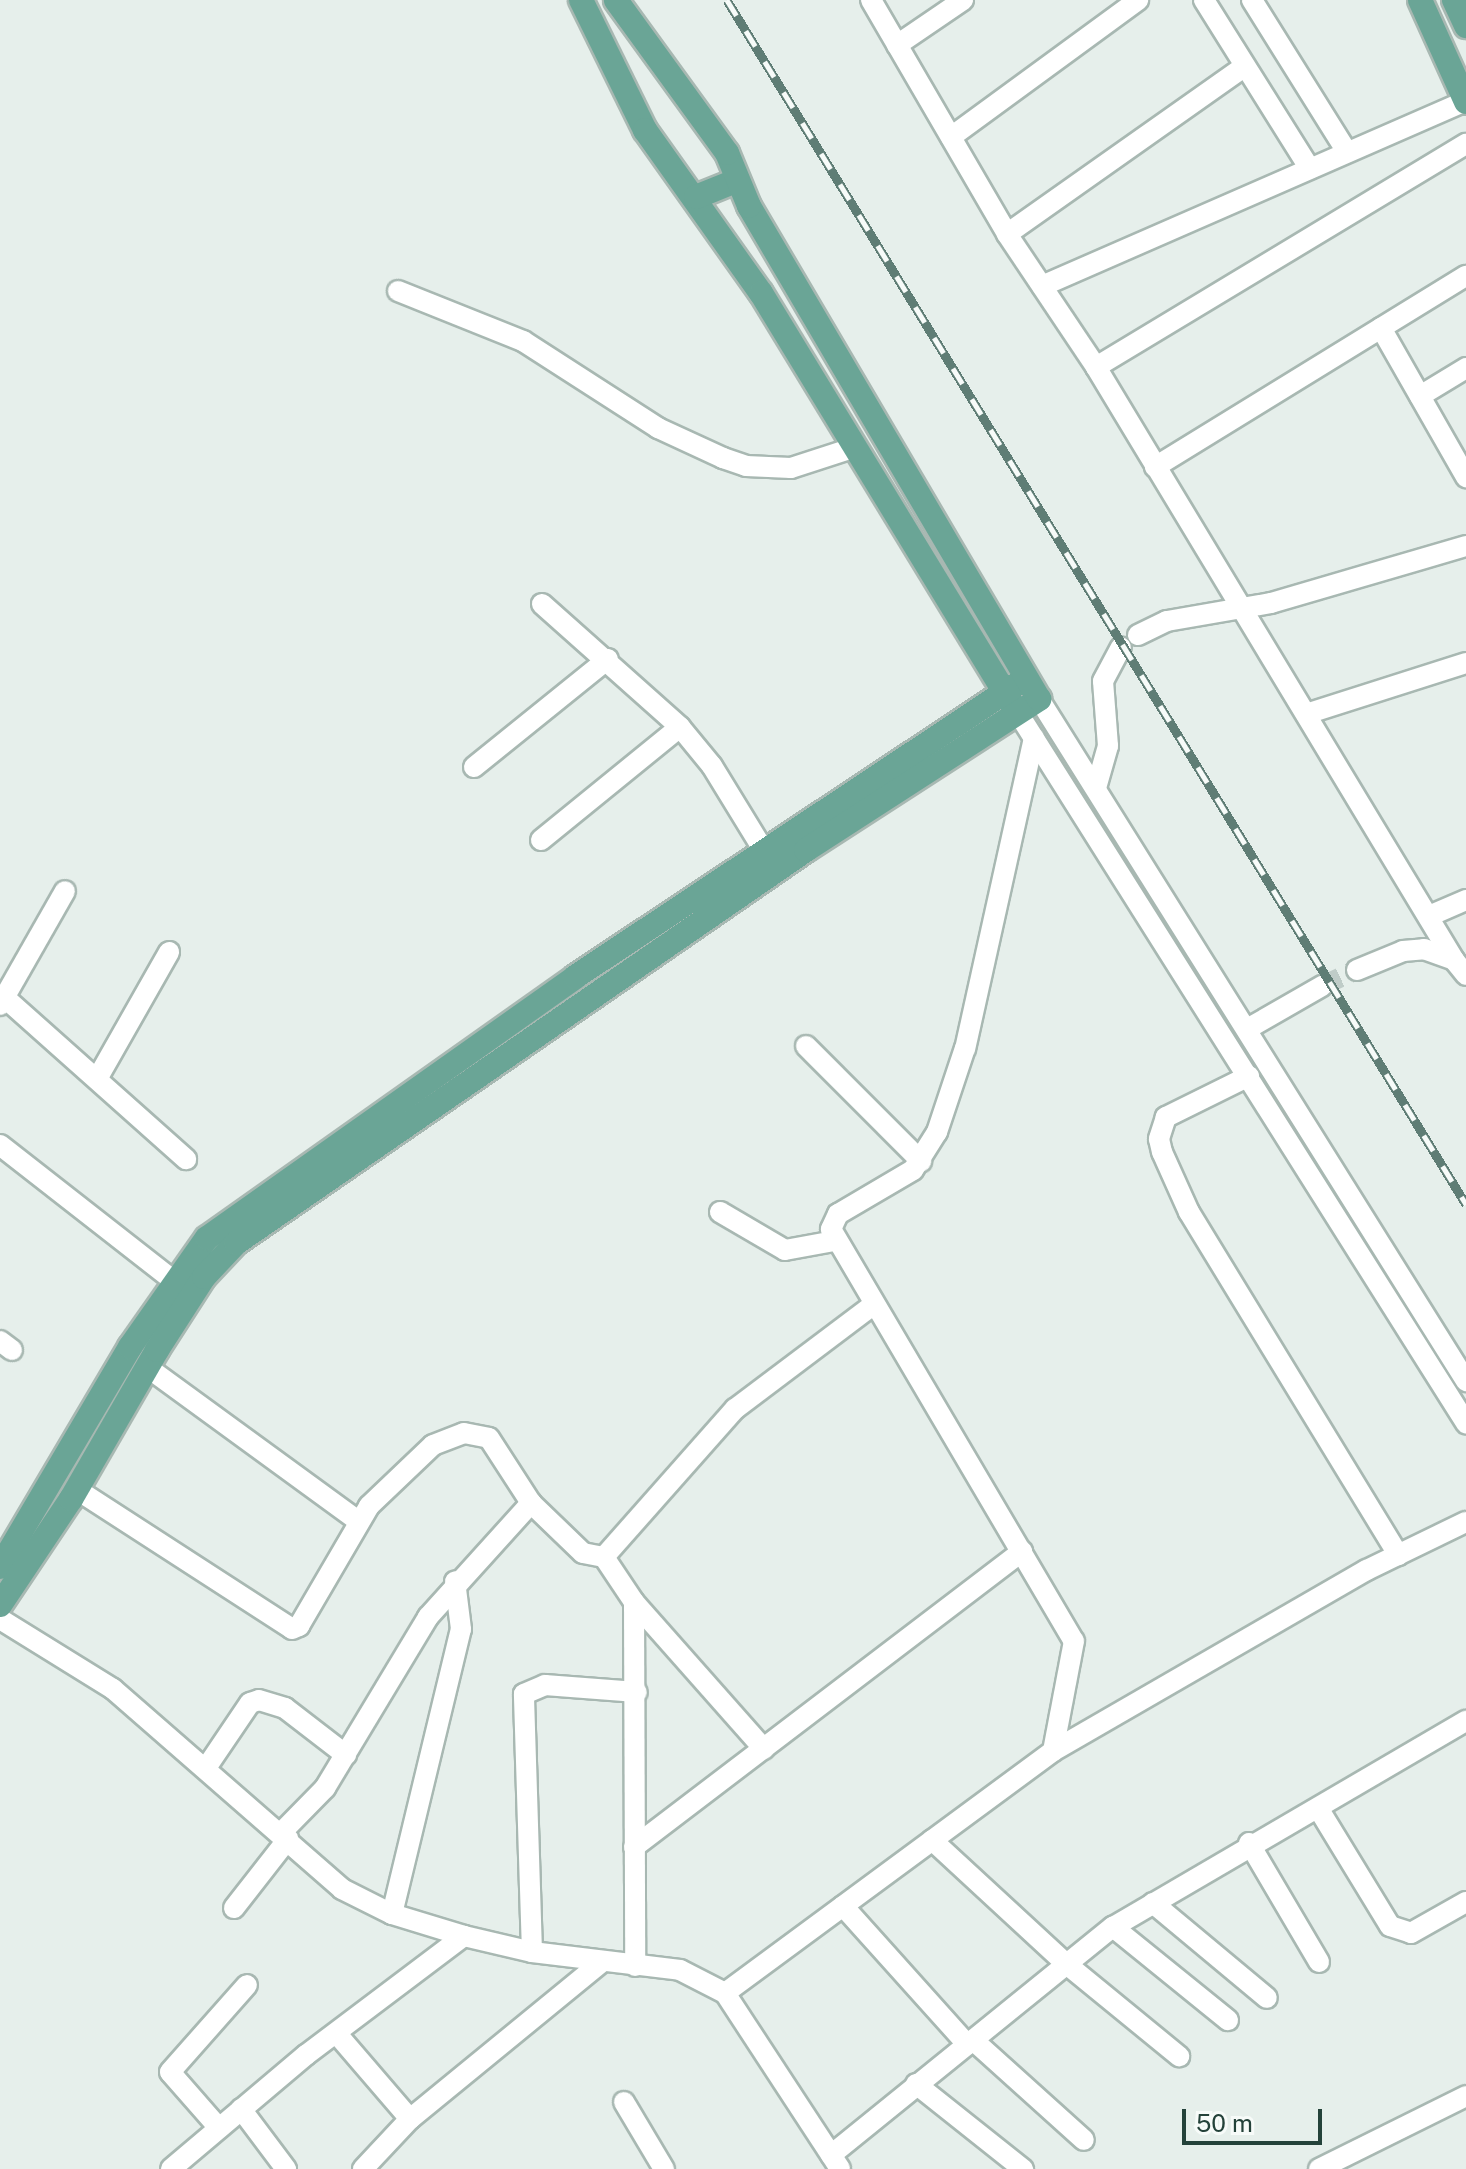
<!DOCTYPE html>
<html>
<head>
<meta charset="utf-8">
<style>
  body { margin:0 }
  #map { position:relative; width:1466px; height:2169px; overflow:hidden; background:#e6efeb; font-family:"Public Sans",sans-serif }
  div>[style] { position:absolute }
  .minor-tunnel>* { height:20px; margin-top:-10px; transform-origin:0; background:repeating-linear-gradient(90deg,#bfccc8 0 20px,transparent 0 30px) }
  .roads { filter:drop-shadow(2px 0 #a8b8b2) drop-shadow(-2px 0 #a8b8b2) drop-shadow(0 2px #a8b8b2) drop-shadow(0 -2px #a8b8b2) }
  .minor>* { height:20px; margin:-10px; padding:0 10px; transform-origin:10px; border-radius:10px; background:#fff }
  .major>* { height:24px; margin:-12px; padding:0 12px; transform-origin:12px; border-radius:12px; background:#6aa596 }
  .rail>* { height:9px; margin-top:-4.5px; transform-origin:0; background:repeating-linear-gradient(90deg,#f7fbf9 0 18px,#5f7d75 0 36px); box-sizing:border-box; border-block:2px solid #5f7d75 }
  span { translate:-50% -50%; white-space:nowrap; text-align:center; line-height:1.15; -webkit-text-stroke:6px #f7fbf9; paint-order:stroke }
  .scale { position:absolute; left:1182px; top:2109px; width:140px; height:36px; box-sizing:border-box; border:4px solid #24423a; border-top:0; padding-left:10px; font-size:24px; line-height:28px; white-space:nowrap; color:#24423a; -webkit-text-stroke:6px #f7fbf9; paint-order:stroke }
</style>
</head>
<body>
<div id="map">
  <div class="minor-tunnel">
    <div style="left:1322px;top:986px;width:38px;rotate:-25deg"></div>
  </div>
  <div class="roads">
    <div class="minor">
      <div style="left:871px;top:0;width:271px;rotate:59.8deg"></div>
      <div style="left:1007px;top:234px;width:160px;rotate:56.2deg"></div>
      <div style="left:1096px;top:367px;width:693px;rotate:58.88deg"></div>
      <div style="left:1204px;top:0;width:199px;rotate:57.9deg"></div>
      <div style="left:1252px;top:0;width:179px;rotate:58deg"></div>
      <div style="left:897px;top:45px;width:80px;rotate:-34.3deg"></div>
      <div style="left:951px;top:137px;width:232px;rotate:-36.2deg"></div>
      <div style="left:1007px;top:234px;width:291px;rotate:-35.2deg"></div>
      <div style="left:1042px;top:286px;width:462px;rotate:-23.6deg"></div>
      <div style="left:398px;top:291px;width:135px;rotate:21.8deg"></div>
      <div style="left:523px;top:341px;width:161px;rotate:32.8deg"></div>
      <div style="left:658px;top:428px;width:72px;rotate:24.8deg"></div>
      <div style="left:723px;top:458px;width:24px;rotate:19deg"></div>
      <div style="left:746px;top:466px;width:45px;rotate:2.5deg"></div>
      <div style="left:791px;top:468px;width:68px;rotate:-17.9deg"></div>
      <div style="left:1381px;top:328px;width:172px;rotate:60.3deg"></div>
      <div style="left:1096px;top:367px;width:432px;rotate:-31.1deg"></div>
      <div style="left:1420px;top:396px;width:54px;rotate:-31.3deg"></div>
      <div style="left:1155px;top:467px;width:365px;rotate:-31.6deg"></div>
      <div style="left:542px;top:604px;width:185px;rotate:41.7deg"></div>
      <div style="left:680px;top:727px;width:50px;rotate:50.6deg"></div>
      <div style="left:712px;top:766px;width:100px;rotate:58.5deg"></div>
      <div style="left:1138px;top:635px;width:32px;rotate:-26deg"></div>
      <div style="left:1167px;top:621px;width:106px;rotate:-9.8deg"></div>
      <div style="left:1271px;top:603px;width:203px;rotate:-16.3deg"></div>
      <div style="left:1039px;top:699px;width:805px;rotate:57.95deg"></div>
      <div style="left:1018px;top:713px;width:840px;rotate:57.75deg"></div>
      <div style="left:1306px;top:714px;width:168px;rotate:-17.7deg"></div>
      <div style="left:1034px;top:738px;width:318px;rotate:102.5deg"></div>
      <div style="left:965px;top:1048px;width:89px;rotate:108.4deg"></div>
      <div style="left:937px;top:1132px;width:45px;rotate:122.3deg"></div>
      <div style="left:913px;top:1170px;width:87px;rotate:149.6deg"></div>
      <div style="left:838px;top:1214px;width:17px;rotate:115deg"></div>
      <div style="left:831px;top:1229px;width:478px;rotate:59.5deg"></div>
      <div style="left:1074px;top:1641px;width:112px;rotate:100.8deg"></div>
      <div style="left:474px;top:767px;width:172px;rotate:-38.9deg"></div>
      <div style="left:1096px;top:788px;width:44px;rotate:-74.1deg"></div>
      <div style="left:1108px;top:746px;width:65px;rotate:-94.4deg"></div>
      <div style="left:1103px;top:681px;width:38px;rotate:-62deg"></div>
      <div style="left:541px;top:840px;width:179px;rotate:-39.1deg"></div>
      <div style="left:1429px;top:916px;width:40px;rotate:-23.4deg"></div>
      <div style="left:1357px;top:970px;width:50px;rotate:-22.4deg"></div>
      <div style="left:1403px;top:951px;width:21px;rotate:-5deg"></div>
      <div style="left:1424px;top:949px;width:32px;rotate:20deg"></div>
      <div style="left:1454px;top:960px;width:19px;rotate:51deg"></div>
      <div style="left:4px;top:997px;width:244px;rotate:41.7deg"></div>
      <div style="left:0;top:1005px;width:131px;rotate:-60.3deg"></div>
      <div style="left:1249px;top:1028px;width:84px;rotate:-29.9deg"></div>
      <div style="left:806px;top:1046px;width:163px;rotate:45deg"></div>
      <div style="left:1249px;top:1076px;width:93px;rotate:153.7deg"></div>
      <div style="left:1166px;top:1117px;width:23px;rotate:108deg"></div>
      <div style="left:1159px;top:1139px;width:13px;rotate:77deg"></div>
      <div style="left:1162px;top:1152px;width:66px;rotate:65.8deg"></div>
      <div style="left:1189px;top:1212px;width:402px;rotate:58.6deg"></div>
      <div style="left:97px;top:1079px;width:146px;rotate:-60.4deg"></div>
      <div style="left:0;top:1145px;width:219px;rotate:38deg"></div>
      <div style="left:720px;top:1212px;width:75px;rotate:30.3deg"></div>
      <div style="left:785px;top:1250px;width:50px;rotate:-10.4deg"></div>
      <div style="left:0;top:1341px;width:15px;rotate:37deg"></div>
      <div style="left:147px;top:1367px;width:261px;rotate:36.1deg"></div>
      <div style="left:76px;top:1489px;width:257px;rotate:32.9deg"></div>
      <div style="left:292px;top:1629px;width:8px;rotate:-23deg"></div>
      <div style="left:299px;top:1626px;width:139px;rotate:-59.7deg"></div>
      <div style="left:369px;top:1506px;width:88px;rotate:-43.6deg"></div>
      <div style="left:433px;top:1445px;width:33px;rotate:-21deg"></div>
      <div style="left:464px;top:1433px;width:25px;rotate:11deg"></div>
      <div style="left:489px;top:1438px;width:77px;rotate:57.1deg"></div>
      <div style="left:604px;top:1557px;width:54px;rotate:56.3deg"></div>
      <div style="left:634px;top:1602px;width:364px;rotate:89.8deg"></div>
      <div style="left:634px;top:1602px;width:196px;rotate:48.5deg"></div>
      <div style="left:0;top:1619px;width:133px;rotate:31.8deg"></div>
      <div style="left:113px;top:1689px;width:304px;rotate:41.1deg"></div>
      <div style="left:342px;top:1889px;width:56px;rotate:26.6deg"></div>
      <div style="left:392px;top:1914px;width:75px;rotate:17deg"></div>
      <div style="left:464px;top:1936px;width:70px;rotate:13.2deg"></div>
      <div style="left:532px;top:1952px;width:149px;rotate:6.9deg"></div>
      <div style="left:680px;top:1970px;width:51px;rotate:27.1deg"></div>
      <div style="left:725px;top:1993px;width:210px;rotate:56.8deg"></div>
      <div style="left:206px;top:1768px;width:78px;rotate:-55.9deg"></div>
      <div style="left:250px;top:1703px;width:9px;rotate:-18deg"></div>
      <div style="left:259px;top:1700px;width:27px;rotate:17deg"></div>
      <div style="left:285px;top:1708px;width:77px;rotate:37.6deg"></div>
      <div style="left:1318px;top:1808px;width:138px;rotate:58.6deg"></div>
      <div style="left:1390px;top:1926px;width:22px;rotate:18deg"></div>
      <div style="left:1411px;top:1933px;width:63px;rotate:-29.4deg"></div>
      <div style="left:281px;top:1833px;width:63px;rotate:-45.6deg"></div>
      <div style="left:325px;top:1788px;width:200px;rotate:-58.9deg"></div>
      <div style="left:428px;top:1617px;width:154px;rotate:-47.9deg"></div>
      <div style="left:531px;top:1503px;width:72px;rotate:43.9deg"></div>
      <div style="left:583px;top:1553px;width:21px;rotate:11deg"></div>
      <div style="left:604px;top:1557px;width:198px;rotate:-48.5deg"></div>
      <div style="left:735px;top:1409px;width:173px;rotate:-37deg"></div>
      <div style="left:932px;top:1840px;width:180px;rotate:42.7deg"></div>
      <div style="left:1064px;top:1962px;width:149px;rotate:39.3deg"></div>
      <div style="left:1249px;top:1843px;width:138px;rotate:59.5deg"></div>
      <div style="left:634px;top:1847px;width:488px;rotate:-37.3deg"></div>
      <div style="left:1153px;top:1903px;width:148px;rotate:39.8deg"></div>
      <div style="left:843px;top:1906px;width:186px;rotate:48.1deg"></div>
      <div style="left:234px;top:1908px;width:88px;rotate:-52deg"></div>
      <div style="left:392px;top:1914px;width:293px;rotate:-76.4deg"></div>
      <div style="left:461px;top:1629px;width:48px;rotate:-97.1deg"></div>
      <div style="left:1113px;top:1927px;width:148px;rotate:39deg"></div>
      <div style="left:532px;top:1952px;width:258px;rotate:-91.8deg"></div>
      <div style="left:524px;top:1694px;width:23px;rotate:-23deg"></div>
      <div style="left:545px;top:1685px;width:92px;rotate:4.4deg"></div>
      <div style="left:725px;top:1993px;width:408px;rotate:-36.4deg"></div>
      <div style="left:1053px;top:1751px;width:362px;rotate:-30deg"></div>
      <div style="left:1367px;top:1570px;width:110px;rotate:-25.9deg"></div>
      <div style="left:337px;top:2034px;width:112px;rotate:49.3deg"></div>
      <div style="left:973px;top:2040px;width:149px;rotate:42deg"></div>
      <div style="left:916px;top:2084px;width:137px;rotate:38.5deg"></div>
      <div style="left:624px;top:2102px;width:78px;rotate:59.2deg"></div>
      <div style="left:241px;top:2109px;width:75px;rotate:53.1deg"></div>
      <div style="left:219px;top:2128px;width:74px;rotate:-131.2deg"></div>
      <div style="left:170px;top:2072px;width:116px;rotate:-48.5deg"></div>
      <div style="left:831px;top:2155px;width:363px;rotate:-39deg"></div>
      <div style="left:1113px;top:1927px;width:409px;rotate:-30.3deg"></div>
      <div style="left:171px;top:2169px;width:177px;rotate:-40.2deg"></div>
      <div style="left:306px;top:2055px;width:198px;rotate:-37deg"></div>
      <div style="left:363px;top:2169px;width:69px;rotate:-46.8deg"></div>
      <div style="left:410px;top:2119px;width:249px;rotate:-39.3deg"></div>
      <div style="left:1319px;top:2169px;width:164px;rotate:-26.4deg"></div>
    </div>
    <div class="major">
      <div style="left:581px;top:0;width:145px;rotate:63.8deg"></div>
      <div style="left:645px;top:130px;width:200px;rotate:54.6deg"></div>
      <div style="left:761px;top:293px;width:482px;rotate:58.6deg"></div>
      <div style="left:1420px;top:0;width:112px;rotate:65.7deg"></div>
      <div style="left:1454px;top:0;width:29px;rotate:65deg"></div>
      <div style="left:696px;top:197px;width:45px;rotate:-22deg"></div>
      <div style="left:0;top:1567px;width:256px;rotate:-59.4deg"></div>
      <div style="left:130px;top:1347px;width:133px;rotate:-54.8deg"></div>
      <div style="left:207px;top:1238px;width:451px;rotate:-35.3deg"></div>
      <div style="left:575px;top:977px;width:541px;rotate:-33.54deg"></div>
      <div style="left:0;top:1605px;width:128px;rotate:-56.2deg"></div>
      <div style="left:71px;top:1499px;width:172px;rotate:-60deg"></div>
      <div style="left:157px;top:1350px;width:87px;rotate:-57.2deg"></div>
      <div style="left:204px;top:1277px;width:47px;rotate:-46.7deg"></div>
      <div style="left:236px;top:1243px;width:692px;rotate:-34.59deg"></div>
      <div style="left:806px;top:850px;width:278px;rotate:-32.9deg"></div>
      <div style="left:1039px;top:699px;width:572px;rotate:-120.47deg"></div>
      <div style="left:749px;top:206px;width:57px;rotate:-112.5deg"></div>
      <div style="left:727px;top:153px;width:189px;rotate:-126deg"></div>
    </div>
  </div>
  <div class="rail">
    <div style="left:727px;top:0;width:1413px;rotate:58.46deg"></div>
  </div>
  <div class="scale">50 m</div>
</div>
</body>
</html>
